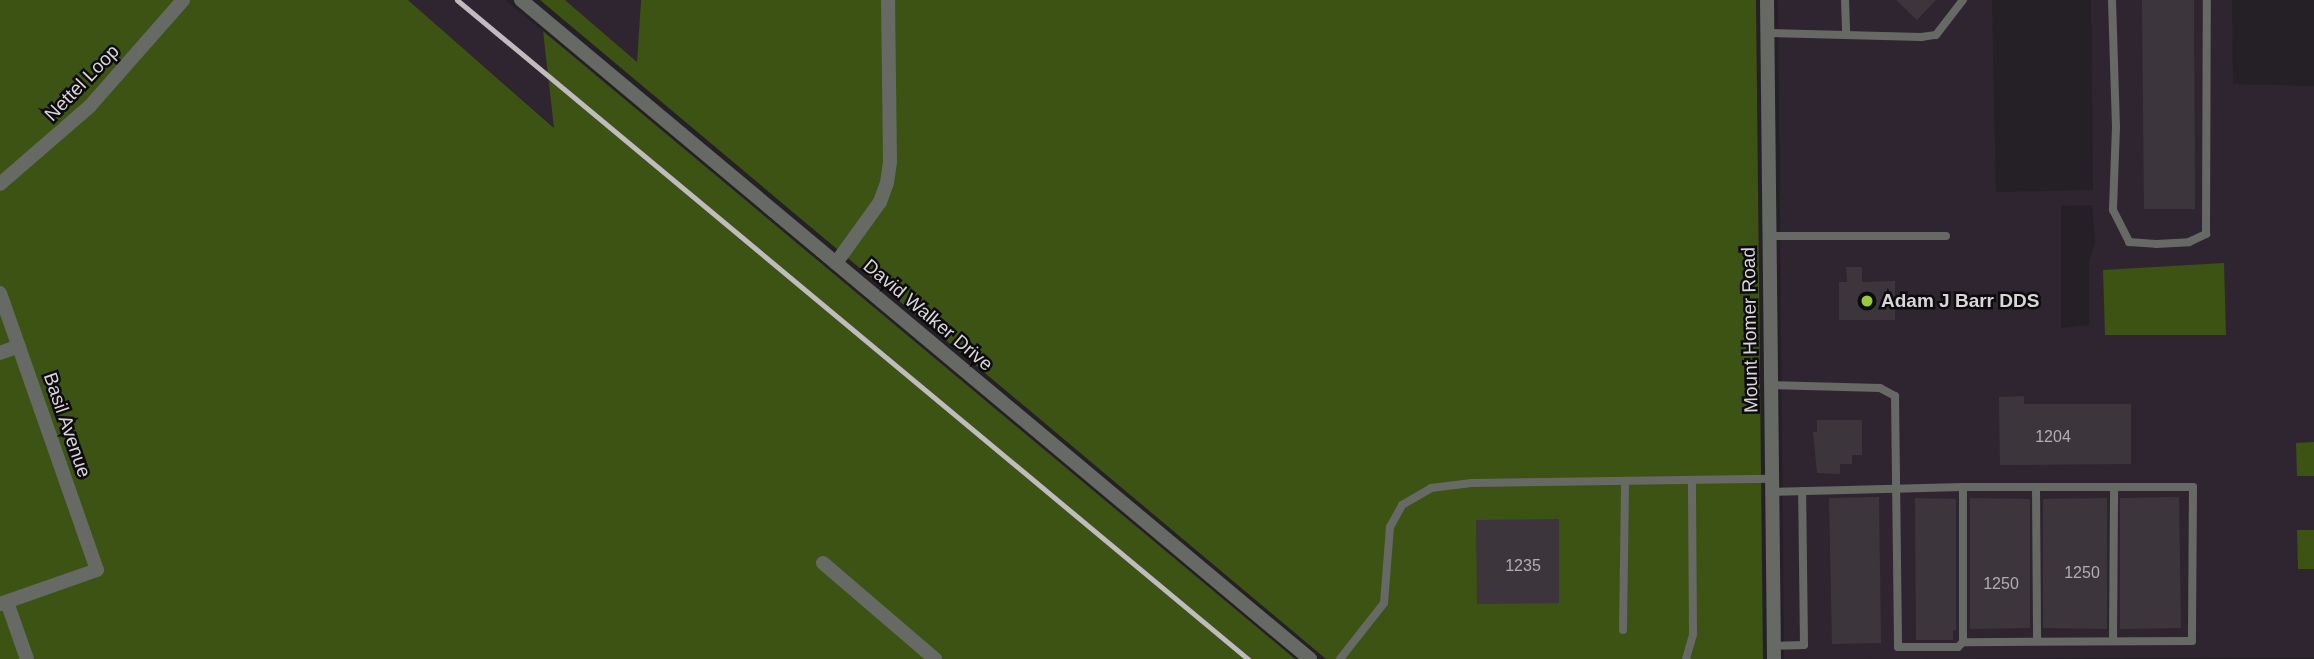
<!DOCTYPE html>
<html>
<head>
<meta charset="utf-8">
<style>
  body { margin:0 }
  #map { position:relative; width:2314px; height:659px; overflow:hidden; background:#252026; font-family:Helvetica,sans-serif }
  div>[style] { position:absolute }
  .built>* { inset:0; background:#2f2530 }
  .green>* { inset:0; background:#3c5313 }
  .building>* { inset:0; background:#3c363c }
  .service>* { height:8px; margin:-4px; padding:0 4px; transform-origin:4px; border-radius:4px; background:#676965 }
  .minor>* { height:14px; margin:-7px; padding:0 7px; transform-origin:7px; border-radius:7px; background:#676965 }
  .tertiary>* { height:14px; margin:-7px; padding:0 7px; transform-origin:7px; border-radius:7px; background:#676965 }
  .rail>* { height:5px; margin:-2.5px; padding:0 2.5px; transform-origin:2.5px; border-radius:2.5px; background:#bfbbbf }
  .dots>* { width:19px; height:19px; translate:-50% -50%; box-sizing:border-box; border:4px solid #0d0b0d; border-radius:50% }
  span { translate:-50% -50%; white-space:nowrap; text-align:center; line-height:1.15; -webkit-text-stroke:5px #0d0b0d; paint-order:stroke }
  .number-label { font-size:16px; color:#b2adb2 }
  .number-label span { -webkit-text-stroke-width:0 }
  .street-label { font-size:19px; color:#d9d5d9 }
  .poi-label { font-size:19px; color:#d9d5d9; font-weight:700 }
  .left { translate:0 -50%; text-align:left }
</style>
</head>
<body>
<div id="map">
  <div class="built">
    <div style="clip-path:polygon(408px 0,505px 0,543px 31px,555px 128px)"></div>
    <div style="clip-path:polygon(565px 0,641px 0,637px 62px)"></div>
    <div style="clip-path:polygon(evenodd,1778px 0,1992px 0,1996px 192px,2093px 190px,2091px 0,2232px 0,2233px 84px,2314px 86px,2314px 658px,1784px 659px,1778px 0,2092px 205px,2095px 243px,2089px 263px,2089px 325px,2061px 328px,2061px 206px,2092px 205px)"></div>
  </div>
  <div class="green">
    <div style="clip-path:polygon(0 0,408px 0,554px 128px,543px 31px,1295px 659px,0 659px)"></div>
    <div style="clip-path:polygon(540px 0,565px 0,637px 62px,641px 0,1756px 0,1763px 659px,1326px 659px)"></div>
    <div style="clip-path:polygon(2224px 263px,2226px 335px,2105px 335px,2103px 270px)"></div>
    <div style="clip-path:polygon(2314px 442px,2314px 476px,2297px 476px,2296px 443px)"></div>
    <div style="clip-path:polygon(2297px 530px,2314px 530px,2314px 569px,2298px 569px)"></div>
  </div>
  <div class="building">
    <div style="clip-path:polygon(1896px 0,1936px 0,1917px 20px)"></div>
    <div style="clip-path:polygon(2142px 0,2194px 0,2195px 209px,2144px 209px)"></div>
    <div style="clip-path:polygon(1846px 267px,1862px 267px,1862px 282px,1895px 281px,1895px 320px,1839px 320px,1839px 282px,1847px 282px)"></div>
    <div style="clip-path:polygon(2024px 396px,2024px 404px,2131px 404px,2131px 464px,2000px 465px,1999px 397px)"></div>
    <div style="clip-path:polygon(1817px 420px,1862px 420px,1862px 455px,1852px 455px,1852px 464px,1840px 464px,1840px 474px,1817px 473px,1813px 432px,1817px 432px)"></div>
    <div style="clip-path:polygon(1879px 497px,1881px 643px,1832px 644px,1829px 498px)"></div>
    <div style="clip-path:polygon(2179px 497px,2181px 628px,2120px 629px,2120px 498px)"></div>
    <div style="clip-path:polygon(1915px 498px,1956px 499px,1956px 630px,1953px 630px,1953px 640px,1916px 640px)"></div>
    <div style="clip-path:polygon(1970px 498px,2030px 499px,2030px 628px,1970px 629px)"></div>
    <div style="clip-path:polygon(2107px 498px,2107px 629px,2043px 628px,2043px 499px)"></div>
    <div style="clip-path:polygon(1559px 519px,1559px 603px,1477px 604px,1476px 520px)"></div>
  </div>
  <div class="service">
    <div style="left:1845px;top:0;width:34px;rotate:88deg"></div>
    <div style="left:2112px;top:0;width:127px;rotate:88.2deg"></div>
    <div style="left:2116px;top:127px;width:83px;rotate:92.1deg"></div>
    <div style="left:2113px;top:210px;width:36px;rotate:63deg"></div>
    <div style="left:2129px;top:242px;width:27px;rotate:4deg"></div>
    <div style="left:2156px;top:244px;width:33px;rotate:-3deg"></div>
    <div style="left:2189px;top:242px;width:19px;rotate:-25deg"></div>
    <div style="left:2206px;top:234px;width:234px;rotate:-89.8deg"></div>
    <div style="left:1767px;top:33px;width:154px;rotate:1.5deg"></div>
    <div style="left:1921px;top:37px;width:15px;rotate:-8deg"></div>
    <div style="left:1936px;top:35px;width:44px;rotate:-52.4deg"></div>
    <div style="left:1768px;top:236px;width:178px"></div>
    <div style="left:1771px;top:385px;width:109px;rotate:1.6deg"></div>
    <div style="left:1880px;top:388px;width:17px;rotate:28deg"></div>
    <div style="left:1895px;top:396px;width:251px;rotate:89.3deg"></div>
    <div style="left:1898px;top:647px;width:60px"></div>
    <div style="left:1958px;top:647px;width:7px;rotate:-45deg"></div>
    <div style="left:1963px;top:487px;width:230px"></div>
    <div style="left:2193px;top:487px;width:154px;rotate:90.4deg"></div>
    <div style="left:2192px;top:641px;width:229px;rotate:179.7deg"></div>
    <div style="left:1963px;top:642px;width:155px;rotate:-90deg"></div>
    <div style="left:2036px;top:487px;width:153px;rotate:89.6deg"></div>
    <div style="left:1771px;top:492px;width:192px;rotate:-1.5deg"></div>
    <div style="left:1623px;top:630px;width:149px;rotate:-89.2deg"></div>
    <div style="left:2113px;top:641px;width:154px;rotate:-89.6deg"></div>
    <div style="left:1773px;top:646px;width:31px;rotate:-2deg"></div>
    <div style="left:1804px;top:645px;width:154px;rotate:-90.7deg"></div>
    <div style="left:1340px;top:659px;width:71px;rotate:-51.8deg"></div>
    <div style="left:1384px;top:603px;width:76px;rotate:-85.5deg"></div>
    <div style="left:1390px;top:527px;width:25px;rotate:-61deg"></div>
    <div style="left:1402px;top:505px;width:34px;rotate:-30deg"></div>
    <div style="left:1431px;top:488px;width:41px;rotate:-7deg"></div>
    <div style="left:1472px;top:483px;width:299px;rotate:-0.8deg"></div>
    <div style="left:1686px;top:659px;width:26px;rotate:-74deg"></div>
    <div style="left:1693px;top:634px;width:154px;rotate:-90.4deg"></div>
  </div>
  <div class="minor">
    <div style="left:0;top:184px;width:119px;rotate:-40.9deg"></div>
    <div style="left:90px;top:106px;width:141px;rotate:-48.7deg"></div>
    <div style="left:836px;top:263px;width:75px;rotate:-54.2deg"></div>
    <div style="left:880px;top:202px;width:20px;rotate:-70deg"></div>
    <div style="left:887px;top:183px;width:22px;rotate:-82deg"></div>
    <div style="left:890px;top:161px;width:161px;rotate:-90.7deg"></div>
    <div style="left:0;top:293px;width:293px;rotate:70.7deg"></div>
    <div style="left:97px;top:570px;width:103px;rotate:160.7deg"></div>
    <div style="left:0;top:353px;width:20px;rotate:-20deg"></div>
    <div style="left:823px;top:563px;width:148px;rotate:40.6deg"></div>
    <div style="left:7px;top:602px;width:60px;rotate:70.7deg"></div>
  </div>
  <div class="tertiary">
    <div style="left:521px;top:0;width:1028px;rotate:39.87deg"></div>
    <div style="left:1767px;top:0;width:659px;rotate:89.39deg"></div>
  </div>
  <div class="rail">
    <div style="left:457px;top:0;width:1030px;rotate:39.8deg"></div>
  </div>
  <div class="dots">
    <div style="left:1867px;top:301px;background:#98cb37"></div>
  </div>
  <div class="number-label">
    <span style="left:2053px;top:437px">1204</span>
    <span style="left:1523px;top:566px">1235</span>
    <span style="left:2082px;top:573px">1250</span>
    <span style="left:2001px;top:584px">1250</span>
  </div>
  <div class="street-label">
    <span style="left:82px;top:83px;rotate:-46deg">Nettel Loop</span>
    <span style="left:928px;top:315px;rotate:40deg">David Walker Drive</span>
    <span style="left:1750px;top:330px;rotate:-91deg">Mount Homer Road</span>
    <span style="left:67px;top:425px;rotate:71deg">Basil Avenue</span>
  </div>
  <div class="poi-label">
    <span class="left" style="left:1881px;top:301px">Adam J Barr DDS</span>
  </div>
</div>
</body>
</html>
